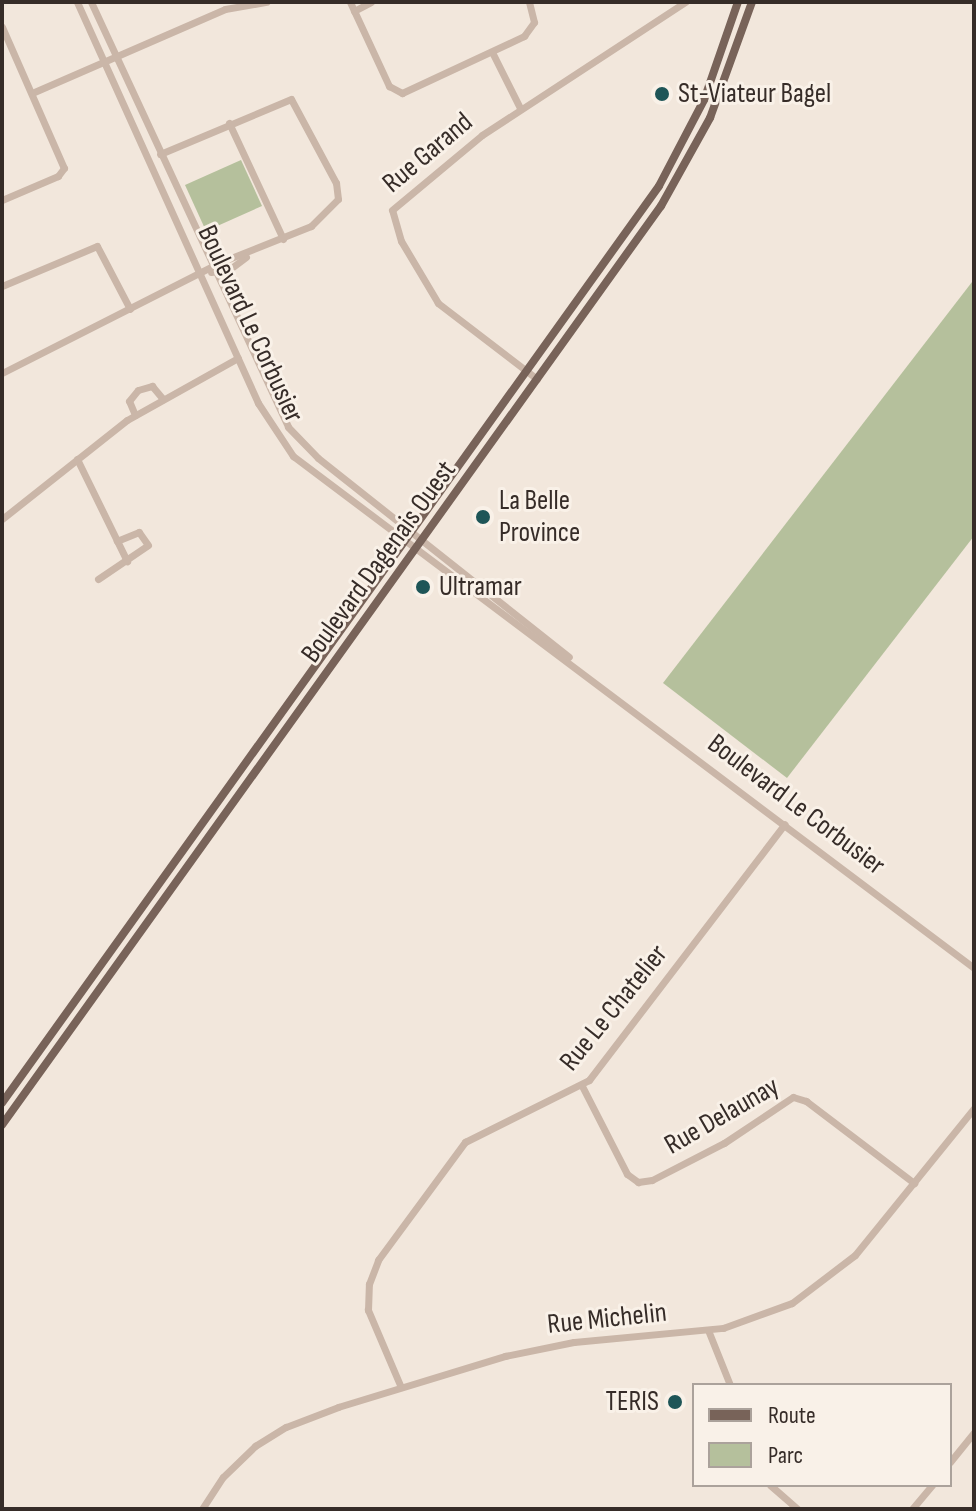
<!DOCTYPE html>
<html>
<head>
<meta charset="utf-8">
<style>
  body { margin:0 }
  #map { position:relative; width:976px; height:1511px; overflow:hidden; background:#f2e7dc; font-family:"Sofia Sans Condensed",sans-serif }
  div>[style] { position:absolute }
  .green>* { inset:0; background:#b5c09c }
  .minor>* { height:7px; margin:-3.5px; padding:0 3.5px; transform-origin:3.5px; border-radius:3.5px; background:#cab6a8 }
  .major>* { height:8px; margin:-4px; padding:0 4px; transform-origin:4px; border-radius:4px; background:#786359 }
  .dots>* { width:22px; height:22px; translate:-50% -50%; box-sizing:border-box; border:4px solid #f9f1e8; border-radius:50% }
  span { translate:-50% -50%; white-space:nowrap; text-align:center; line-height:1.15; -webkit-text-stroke:6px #f9f1e8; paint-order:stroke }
  .poi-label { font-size:28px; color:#362c28 }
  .left { translate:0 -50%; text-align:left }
  .right { translate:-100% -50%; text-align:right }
  .street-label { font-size:28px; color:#362c28 }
  .frame { position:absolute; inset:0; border:4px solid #362c28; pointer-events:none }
  .legend { position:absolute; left:692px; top:1383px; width:260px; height:104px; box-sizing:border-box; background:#f9f1e8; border:2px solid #aba29b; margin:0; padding:10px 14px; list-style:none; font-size:24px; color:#362c28 }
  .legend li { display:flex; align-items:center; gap:16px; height:40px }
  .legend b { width:40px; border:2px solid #aba29b }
</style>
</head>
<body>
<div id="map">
  <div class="green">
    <div style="clip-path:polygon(241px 160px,262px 206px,206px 231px,185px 185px)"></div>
    <div style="clip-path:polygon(972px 282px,974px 536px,787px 778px,663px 683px)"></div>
  </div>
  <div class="minor">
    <div style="left:77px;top:2px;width:440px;rotate:65.7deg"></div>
    <div style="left:258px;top:403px;width:64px;rotate:56.6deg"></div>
    <div style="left:293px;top:456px;width:852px;rotate:36.94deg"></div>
    <div style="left:91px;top:2px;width:468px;rotate:65.1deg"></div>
    <div style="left:288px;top:427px;width:43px;rotate:45.9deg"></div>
    <div style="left:318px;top:458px;width:320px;rotate:38.4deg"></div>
    <div style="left:350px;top:2px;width:93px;rotate:65.1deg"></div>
    <div style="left:389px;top:86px;width:15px;rotate:28deg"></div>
    <div style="left:402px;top:93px;width:135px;rotate:-25deg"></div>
    <div style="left:524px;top:36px;width:17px;rotate:-54deg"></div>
    <div style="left:534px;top:22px;width:21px;rotate:-104deg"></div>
    <div style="left:354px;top:11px;width:19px;rotate:-28deg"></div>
    <div style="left:2px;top:27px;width:154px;rotate:66.3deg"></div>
    <div style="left:64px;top:168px;width:10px;rotate:127deg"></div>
    <div style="left:58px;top:176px;width:61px;rotate:156.8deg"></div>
    <div style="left:492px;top:52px;width:63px;rotate:63.4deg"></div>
    <div style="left:32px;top:93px;width:210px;rotate:-23.5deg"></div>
    <div style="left:225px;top:9px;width:42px;rotate:-9.7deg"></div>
    <div style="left:229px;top:123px;width:128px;rotate:65deg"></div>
    <div style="left:211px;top:272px;width:19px;rotate:-9deg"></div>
    <div style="left:230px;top:269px;width:20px;rotate:-37deg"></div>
    <div style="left:2px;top:286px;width:103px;rotate:-22.8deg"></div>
    <div style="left:97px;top:246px;width:71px;rotate:62.4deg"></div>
    <div style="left:2px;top:373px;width:246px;rotate:-26.9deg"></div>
    <div style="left:221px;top:262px;width:97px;rotate:-21.8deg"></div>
    <div style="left:311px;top:226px;width:38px;rotate:-45deg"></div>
    <div style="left:338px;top:199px;width:16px;rotate:-97deg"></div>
    <div style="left:336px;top:183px;width:95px;rotate:-118.2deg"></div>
    <div style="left:291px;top:99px;width:142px;rotate:157.2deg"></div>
    <div style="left:537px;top:379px;width:125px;rotate:-142.5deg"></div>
    <div style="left:438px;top:303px;width:72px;rotate:-120.8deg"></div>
    <div style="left:401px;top:241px;width:32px;rotate:-106deg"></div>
    <div style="left:392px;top:210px;width:117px;rotate:-39.8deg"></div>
    <div style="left:482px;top:135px;width:243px;rotate:-33.2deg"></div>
    <div style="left:135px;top:415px;width:15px;rotate:-113deg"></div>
    <div style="left:129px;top:401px;width:14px;rotate:-51deg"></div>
    <div style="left:138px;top:390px;width:15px;rotate:-16deg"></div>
    <div style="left:152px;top:386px;width:17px;rotate:50deg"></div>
    <div style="left:77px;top:459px;width:114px;rotate:63.9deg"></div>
    <div style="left:2px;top:519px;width:159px;rotate:-38.4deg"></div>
    <div style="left:127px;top:420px;width:127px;rotate:-29.2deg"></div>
    <div style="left:98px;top:579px;width:60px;rotate:-34.2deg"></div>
    <div style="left:148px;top:545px;width:16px;rotate:-125deg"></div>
    <div style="left:139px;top:532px;width:24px;rotate:158deg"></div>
    <div style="left:582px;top:1086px;width:99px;rotate:62.9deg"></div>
    <div style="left:627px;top:1174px;width:14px;rotate:36deg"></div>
    <div style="left:638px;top:1182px;width:14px;rotate:-8deg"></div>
    <div style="left:652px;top:1180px;width:81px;rotate:-27.2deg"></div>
    <div style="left:724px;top:1143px;width:83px;rotate:-33.7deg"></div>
    <div style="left:793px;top:1097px;width:14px;rotate:17deg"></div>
    <div style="left:806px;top:1101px;width:136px;rotate:37.2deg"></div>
    <div style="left:708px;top:1330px;width:59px;rotate:68.2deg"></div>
    <div style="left:400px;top:1385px;width:82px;rotate:-113.1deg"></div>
    <div style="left:368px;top:1310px;width:26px;rotate:-88deg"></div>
    <div style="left:369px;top:1284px;width:26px;rotate:-69deg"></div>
    <div style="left:378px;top:1260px;width:147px;rotate:-53.6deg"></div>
    <div style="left:465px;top:1142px;width:139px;rotate:-26.6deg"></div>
    <div style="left:589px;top:1080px;width:322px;rotate:-52.6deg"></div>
    <div style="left:950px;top:1462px;width:38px;rotate:-51deg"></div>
    <div style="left:770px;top:1485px;width:37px;rotate:41deg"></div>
    <div style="left:202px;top:1509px;width:38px;rotate:-57deg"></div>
    <div style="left:223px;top:1477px;width:45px;rotate:-44.1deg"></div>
    <div style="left:255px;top:1446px;width:36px;rotate:-32deg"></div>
    <div style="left:286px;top:1427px;width:56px;rotate:-21deg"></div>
    <div style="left:338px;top:1407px;width:175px;rotate:-17deg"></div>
    <div style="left:505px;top:1356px;width:70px;rotate:-11.5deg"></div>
    <div style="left:574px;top:1342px;width:150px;rotate:-5.4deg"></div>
    <div style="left:723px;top:1328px;width:73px;rotate:-19.9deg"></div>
    <div style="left:792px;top:1303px;width:79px;rotate:-37.3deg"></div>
    <div style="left:855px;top:1255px;width:189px;rotate:-51deg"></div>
    <div style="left:912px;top:1509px;width:31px;rotate:-50deg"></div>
  </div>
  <div class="major">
    <div style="left:2px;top:1103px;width:1128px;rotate:-54.38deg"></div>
    <div style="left:659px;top:186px;width:97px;rotate:-62.4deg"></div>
    <div style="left:704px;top:100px;width:104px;rotate:-70.9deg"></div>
    <div style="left:2px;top:1125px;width:1131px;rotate:-54.36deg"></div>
    <div style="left:661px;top:206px;width:101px;rotate:-60.9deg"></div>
    <div style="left:710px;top:118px;width:123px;rotate:-70.1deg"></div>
  </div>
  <div class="dots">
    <div style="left:662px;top:94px;background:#1e5557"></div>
    <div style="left:483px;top:517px;background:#1e5557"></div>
    <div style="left:423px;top:587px;background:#1e5557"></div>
    <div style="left:675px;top:1402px;background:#1e5557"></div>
  </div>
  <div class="poi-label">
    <span class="left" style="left:678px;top:94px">St-Viateur Bagel</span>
    <span class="left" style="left:499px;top:517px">La Belle<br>Province</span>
    <span class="left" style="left:439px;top:587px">Ultramar</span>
    <span class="right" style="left:659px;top:1402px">TERIS</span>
  </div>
  <div class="street-label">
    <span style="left:428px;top:153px;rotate:-40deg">Rue Garand</span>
    <span style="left:250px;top:324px;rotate:65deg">Boulevard Le Corbusier</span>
    <span style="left:379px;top:562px;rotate:-54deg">Boulevard Dagenais Ouest</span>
    <span style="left:796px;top:805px;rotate:37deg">Boulevard Le Corbusier</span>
    <span style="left:614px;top:1008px;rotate:-51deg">Rue Le Chatelier</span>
    <span style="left:722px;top:1116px;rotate:-30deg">Rue Delaunay</span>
    <span style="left:607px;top:1319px;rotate:-6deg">Rue Michelin</span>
  </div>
  <div class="frame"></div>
  <ul class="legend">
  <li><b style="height:10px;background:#786359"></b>Route</li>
  <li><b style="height:22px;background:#b5c09c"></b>Parc</li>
  </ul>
</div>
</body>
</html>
